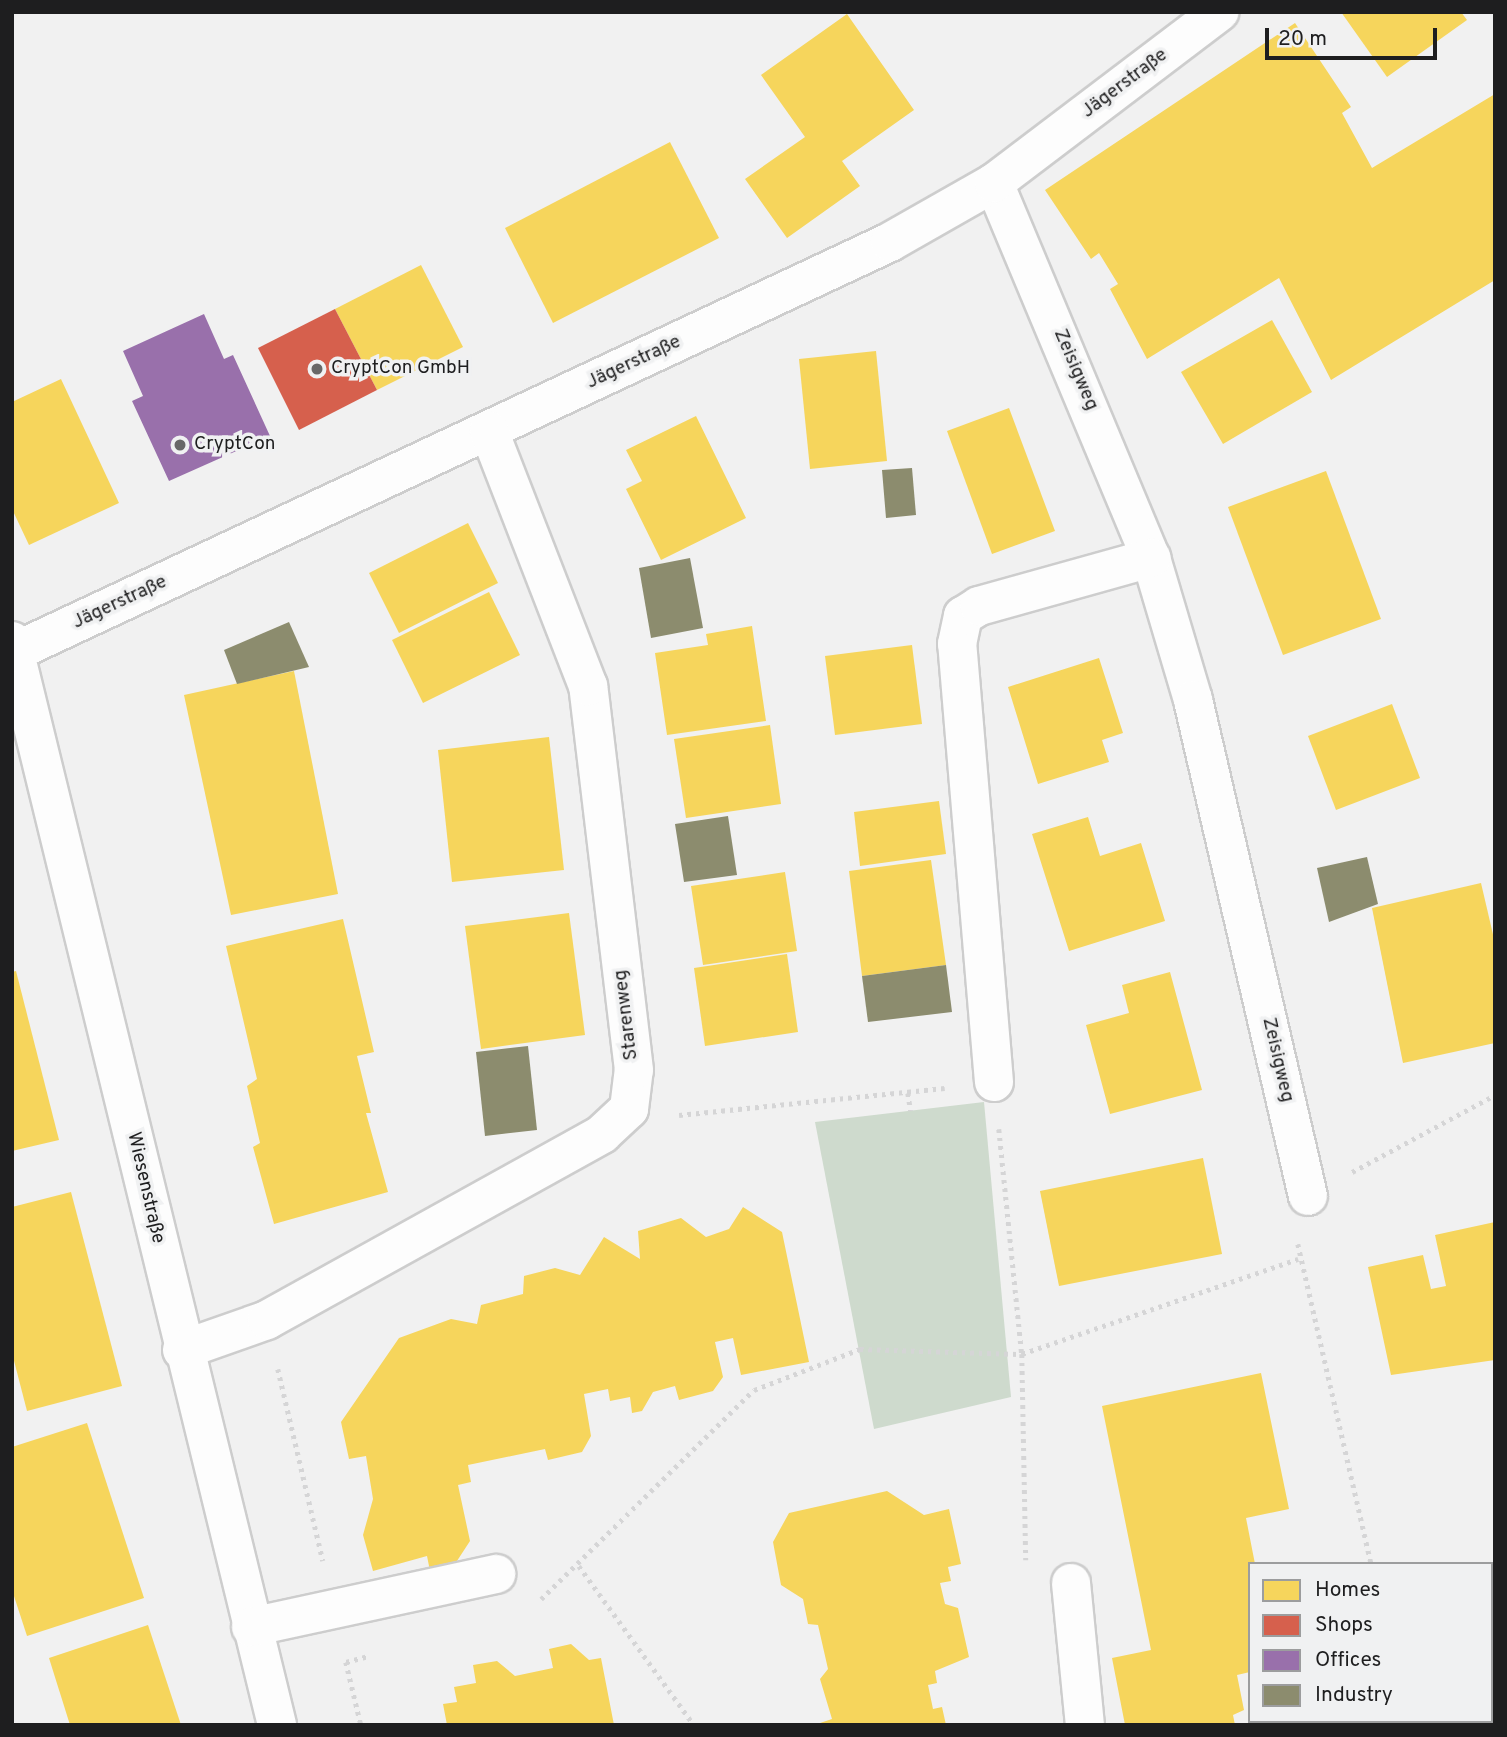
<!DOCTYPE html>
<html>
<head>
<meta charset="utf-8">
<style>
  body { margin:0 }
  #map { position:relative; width:1507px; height:1737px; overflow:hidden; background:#f1f1f1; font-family:Overpass,sans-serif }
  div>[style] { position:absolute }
  .green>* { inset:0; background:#cedacd }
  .homes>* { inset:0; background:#f6d55c }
  .shops>* { inset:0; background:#d6604d }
  .offices>* { inset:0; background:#9970ab }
  .industry>* { inset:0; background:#8c8c6e }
  .path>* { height:4.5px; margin-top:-2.25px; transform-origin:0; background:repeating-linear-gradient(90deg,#d5d5d6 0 3.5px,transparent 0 8.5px) }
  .roads { filter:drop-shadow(2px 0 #cdcdcd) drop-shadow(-2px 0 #cdcdcd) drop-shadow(0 2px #cdcdcd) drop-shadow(0 -2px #cdcdcd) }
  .minor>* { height:38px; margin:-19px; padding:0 19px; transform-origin:19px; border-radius:19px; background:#fdfdfd }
  .dots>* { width:19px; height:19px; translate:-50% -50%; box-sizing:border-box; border:4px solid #f0f1f2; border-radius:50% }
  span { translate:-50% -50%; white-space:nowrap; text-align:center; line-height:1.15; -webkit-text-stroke:7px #f0f1f2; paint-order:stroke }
  .street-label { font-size:19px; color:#1e1e1f }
  .poi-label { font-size:19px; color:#1e1e1f }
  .left { translate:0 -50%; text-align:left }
  .frame { position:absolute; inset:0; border:14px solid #1e1e1f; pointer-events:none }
  .legend { position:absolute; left:1248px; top:1562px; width:245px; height:161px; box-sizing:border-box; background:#f0f1f2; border:2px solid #9c9d9e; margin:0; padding:9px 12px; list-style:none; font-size:21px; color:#1e1e1f }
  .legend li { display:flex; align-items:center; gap:14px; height:35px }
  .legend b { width:35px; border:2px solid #9c9d9e }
  .scale { position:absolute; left:1265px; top:28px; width:172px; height:32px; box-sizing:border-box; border:4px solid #1e1e1f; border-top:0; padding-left:9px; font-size:21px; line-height:24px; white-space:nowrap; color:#1e1e1f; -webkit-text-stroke:5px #f0f1f2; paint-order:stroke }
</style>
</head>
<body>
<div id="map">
  <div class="green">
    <div style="clip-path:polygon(984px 1102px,1011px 1397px,874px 1429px,815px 1122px)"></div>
  </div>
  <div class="homes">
    <div style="clip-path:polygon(1341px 12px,1461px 12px,1467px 20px,1387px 77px)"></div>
    <div style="clip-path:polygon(847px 14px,914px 110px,842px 161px,860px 186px,787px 238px,745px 179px,805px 137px,761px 75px)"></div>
    <div style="clip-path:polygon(1295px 23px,1351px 107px,1342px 113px,1372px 168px,1495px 94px,1495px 280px,1331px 380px,1279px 278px,1147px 359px,1110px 289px,1118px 284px,1099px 253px,1091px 259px,1045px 190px)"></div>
    <div style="clip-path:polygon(670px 142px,719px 238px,553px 323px,505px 228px)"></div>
    <div style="clip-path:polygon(421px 265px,463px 347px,377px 390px,335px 309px)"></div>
    <div style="clip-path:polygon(1272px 320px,1312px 392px,1223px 444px,1181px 372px)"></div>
    <div style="clip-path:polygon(876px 351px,887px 461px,810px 469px,799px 359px)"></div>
    <div style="clip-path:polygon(61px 379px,119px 503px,29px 545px,12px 509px,12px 402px)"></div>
    <div style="clip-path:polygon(1009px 408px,1055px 531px,992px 554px,947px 431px)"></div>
    <div style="clip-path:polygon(696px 416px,746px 518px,661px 560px,626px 489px,642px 481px,626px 450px)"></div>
    <div style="clip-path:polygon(1326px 471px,1381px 619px,1283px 655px,1228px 507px)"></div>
    <div style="clip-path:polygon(468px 523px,498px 583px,399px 633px,369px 573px)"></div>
    <div style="clip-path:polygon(489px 592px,520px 655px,423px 703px,392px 640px)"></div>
    <div style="clip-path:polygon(752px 626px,766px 721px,667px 735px,655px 653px,708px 645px,706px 634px)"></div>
    <div style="clip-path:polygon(912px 645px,922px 724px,835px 735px,825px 656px)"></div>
    <div style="clip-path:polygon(1099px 658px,1123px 733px,1102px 740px,1109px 762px,1038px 784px,1008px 687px)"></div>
    <div style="clip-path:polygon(294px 671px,338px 894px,231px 915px,184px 695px)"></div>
    <div style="clip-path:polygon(1392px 704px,1420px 778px,1336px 810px,1308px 736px)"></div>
    <div style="clip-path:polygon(770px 725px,781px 804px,686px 818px,674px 739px)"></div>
    <div style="clip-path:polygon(549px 737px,564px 870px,452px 882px,438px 750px)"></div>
    <div style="clip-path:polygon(939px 801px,946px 854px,860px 866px,854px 812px)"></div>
    <div style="clip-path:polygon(1088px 817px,1100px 856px,1141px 843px,1165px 921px,1069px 951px,1032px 834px)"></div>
    <div style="clip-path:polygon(931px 860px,946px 965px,862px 976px,849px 871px)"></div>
    <div style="clip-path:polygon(785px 872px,797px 951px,703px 965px,691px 886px)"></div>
    <div style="clip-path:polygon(1481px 883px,1495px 943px,1495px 1043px,1403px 1063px,1372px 908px)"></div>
    <div style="clip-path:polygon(569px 913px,585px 1035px,481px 1049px,465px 926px)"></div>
    <div style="clip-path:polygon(343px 919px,374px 1052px,357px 1056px,371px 1113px,366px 1113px,388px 1192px,274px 1224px,253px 1147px,260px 1143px,247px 1086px,257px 1079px,226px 946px)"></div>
    <div style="clip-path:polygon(787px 954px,798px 1032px,705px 1046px,694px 968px)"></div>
    <div style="clip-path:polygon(16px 971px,59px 1140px,12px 1151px,12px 972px)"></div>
    <div style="clip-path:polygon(1170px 972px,1202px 1090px,1110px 1114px,1086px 1025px,1129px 1013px,1122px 985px)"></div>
    <div style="clip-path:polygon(1203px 1158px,1222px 1254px,1059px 1286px,1040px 1191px)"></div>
    <div style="clip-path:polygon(71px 1192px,122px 1386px,27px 1411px,12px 1353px,12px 1207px)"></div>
    <div style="clip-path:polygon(743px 1207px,782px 1232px,809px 1362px,741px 1375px,733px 1338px,715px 1342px,723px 1377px,713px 1391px,679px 1400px,675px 1386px,653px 1392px,642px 1411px,632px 1413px,630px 1397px,610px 1401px,608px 1389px,584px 1394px,591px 1436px,582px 1452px,548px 1460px,545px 1449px,468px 1465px,471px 1482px,458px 1485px,470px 1541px,455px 1564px,430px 1571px,427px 1556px,373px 1571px,363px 1535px,373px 1499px,366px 1456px,349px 1459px,341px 1422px,399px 1338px,451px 1319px,477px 1324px,481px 1305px,523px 1294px,524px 1276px,555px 1268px,580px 1275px,604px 1237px,640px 1259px,638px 1231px,681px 1218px,706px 1237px,729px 1229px)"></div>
    <div style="clip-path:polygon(1495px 1222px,1495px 1360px,1391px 1375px,1368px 1267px,1423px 1255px,1431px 1289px,1446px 1286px,1435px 1235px)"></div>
    <div style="clip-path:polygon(1261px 1373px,1289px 1509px,1246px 1518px,1255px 1564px,1250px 1564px,1250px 1672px,1237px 1675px,1244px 1710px,1233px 1715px,1235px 1725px,1125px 1725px,1112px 1658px,1151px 1650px,1102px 1406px)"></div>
    <div style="clip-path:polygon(87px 1423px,144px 1598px,27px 1636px,12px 1590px,12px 1447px)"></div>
    <div style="clip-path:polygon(887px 1491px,924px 1515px,949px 1509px,961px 1564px,948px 1567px,951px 1581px,940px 1583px,945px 1604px,958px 1608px,969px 1657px,935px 1671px,937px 1683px,928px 1685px,933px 1709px,942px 1707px,946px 1725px,814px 1725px,832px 1719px,820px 1679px,828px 1669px,818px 1625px,808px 1624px,803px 1599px,781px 1585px,773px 1542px,789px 1513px)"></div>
    <div style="clip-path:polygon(148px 1625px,181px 1725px,70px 1725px,49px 1658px)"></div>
    <div style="clip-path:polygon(571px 1644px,589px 1660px,601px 1658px,614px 1725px,447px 1725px,443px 1704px,457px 1702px,454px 1687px,476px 1683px,473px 1665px,497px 1661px,515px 1676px,553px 1668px,549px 1649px)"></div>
  </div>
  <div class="shops">
    <div style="clip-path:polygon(335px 309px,377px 390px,299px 430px,258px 348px)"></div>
  </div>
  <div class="offices">
    <div style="clip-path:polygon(204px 314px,224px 359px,233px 355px,270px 436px,169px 481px,132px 401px,143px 396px,123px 351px)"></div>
  </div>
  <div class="industry">
    <div style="clip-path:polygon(912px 468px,916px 515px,886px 518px,882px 470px)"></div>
    <div style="clip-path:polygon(690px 558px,703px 628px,651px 638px,639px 568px)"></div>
    <div style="clip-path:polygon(289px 622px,309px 667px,237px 684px,224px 650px)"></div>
    <div style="clip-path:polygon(728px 816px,737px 875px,684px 882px,675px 824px)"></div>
    <div style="clip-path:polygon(1367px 857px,1378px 904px,1329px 922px,1317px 868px)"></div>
    <div style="clip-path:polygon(946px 965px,952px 1012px,868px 1022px,862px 976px)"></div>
    <div style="clip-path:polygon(528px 1046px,537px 1130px,485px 1136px,476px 1052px)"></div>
  </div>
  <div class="path">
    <div style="left:908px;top:1093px;width:18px;rotate:81deg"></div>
    <div style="left:679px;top:1115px;width:267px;rotate:-5.8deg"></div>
    <div style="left:999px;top:1129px;width:226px;rotate:84.2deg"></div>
    <div style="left:1022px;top:1354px;width:206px;rotate:88.9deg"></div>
    <div style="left:1352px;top:1172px;width:162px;rotate:-28.3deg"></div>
    <div style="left:1298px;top:1244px;width:328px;rotate:77.1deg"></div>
    <div style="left:278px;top:1369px;width:197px;rotate:76.8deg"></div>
    <div style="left:579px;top:1566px;width:196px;rotate:54.1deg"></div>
    <div style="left:541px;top:1599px;width:298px;rotate:-44.5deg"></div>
    <div style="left:754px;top:1390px;width:114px;rotate:-21.1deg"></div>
    <div style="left:860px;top:1349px;width:162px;rotate:1.8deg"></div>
    <div style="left:1022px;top:1354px;width:292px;rotate:-19deg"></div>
    <div style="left:346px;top:1662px;width:24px;rotate:-15deg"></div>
    <div style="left:346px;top:1662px;width:65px;rotate:76.6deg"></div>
    <div style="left:1408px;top:1721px;width:4px;rotate:76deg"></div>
  </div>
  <div class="roads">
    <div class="minor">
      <div style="left:994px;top:183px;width:407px;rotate:67.3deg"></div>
      <div style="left:1151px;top:558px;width:148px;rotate:73.5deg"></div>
      <div style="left:1193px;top:700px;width:509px;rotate:76.95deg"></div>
      <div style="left:12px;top:641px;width:1116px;rotate:76.26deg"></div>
      <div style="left:12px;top:653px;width:969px;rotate:-25.08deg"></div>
      <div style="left:890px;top:242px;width:120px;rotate:-29.6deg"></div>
      <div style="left:994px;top:183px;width:283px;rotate:-37.2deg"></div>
      <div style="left:994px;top:1082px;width:440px;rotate:-94.8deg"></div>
      <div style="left:957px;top:644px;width:29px;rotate:-78deg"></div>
      <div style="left:963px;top:616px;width:19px;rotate:-32deg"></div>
      <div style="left:979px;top:606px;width:179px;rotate:-15.6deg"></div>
      <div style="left:182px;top:1350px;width:90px;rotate:-19.4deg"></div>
      <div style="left:267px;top:1320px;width:383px;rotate:-29deg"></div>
      <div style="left:602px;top:1134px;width:37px;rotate:-43deg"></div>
      <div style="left:629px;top:1109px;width:39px;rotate:-83deg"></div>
      <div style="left:634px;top:1070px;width:387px;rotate:-96.8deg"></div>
      <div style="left:588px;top:686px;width:274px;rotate:-111.2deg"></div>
      <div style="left:1071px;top:1583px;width:143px;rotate:84.4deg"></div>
      <div style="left:251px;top:1627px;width:251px;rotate:-12.2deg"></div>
    </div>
  </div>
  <div class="dots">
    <div style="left:317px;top:369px;background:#686868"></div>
    <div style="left:180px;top:445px;background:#686868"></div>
  </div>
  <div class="street-label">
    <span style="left:1125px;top:84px;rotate:-37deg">Jägerstraße</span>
    <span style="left:634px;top:363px;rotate:-25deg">Jägerstraße</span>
    <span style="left:1075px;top:370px;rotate:67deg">Zeisigweg</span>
    <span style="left:120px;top:603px;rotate:-25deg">Jägerstraße</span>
    <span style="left:627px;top:1015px;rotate:-97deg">Starenweg</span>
    <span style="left:1277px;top:1060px;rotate:77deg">Zeisigweg</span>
    <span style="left:145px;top:1188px;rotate:77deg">Wiesenstraße</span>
  </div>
  <div class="poi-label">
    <span class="left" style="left:331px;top:369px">CryptCon GmbH</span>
    <span class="left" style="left:194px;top:445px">CryptCon</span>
  </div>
  <div class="frame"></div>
  <ul class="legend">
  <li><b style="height:19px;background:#f6d55c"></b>Homes</li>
  <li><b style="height:19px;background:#d6604d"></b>Shops</li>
  <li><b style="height:19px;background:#9970ab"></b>Offices</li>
  <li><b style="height:19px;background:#8c8c6e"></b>Industry</li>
  </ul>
  <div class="scale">20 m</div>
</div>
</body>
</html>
